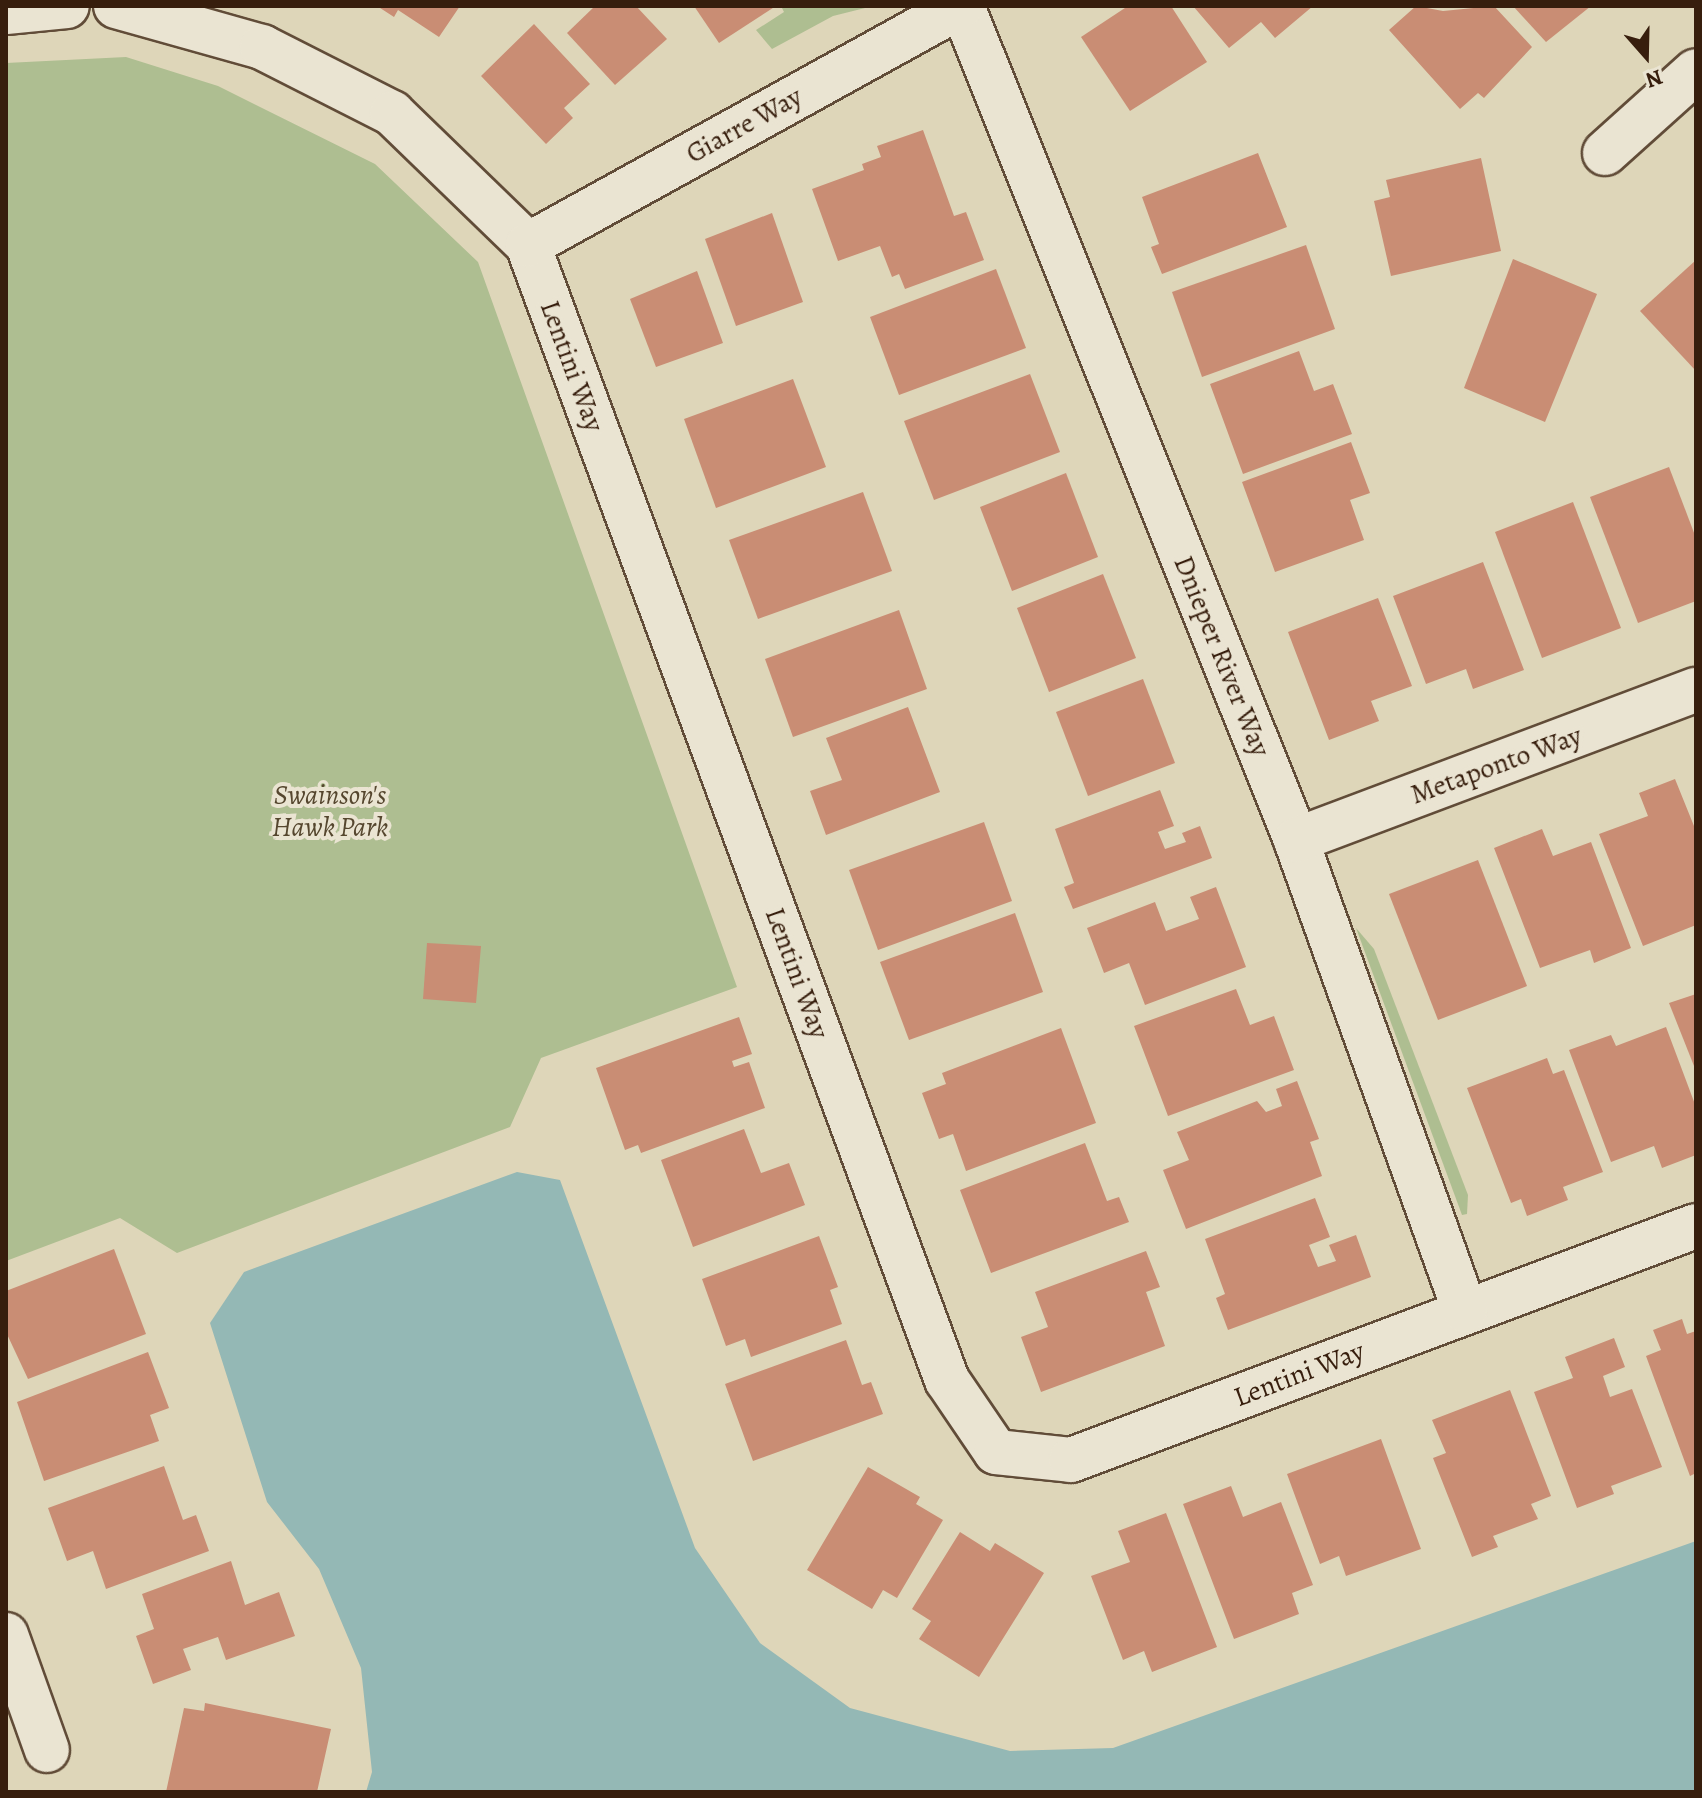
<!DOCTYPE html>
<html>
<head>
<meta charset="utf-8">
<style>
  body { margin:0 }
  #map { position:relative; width:1702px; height:1798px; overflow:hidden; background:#ded6b9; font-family:Alegreya,serif }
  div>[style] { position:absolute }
  .green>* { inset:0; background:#aebe91 }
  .water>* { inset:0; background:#94b8b5 }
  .building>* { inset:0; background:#c98d74 }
  .roads { filter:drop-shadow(2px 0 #614c38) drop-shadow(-2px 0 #614c38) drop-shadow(0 2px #614c38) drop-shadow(0 -2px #614c38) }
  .street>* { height:44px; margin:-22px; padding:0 22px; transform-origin:22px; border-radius:22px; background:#eae4d2 }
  span { translate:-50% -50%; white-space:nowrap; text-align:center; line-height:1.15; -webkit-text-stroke:8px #eae4d2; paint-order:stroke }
  .street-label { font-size:28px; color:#371e0d }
  .park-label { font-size:28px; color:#55462e; font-style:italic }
  .frame { position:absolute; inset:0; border:8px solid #371e0d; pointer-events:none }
  .north { position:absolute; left:1606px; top:16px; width:80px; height:80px; -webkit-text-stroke:6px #eae4d2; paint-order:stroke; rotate:160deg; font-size:22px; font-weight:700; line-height:32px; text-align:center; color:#371e0d }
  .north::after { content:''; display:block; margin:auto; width:28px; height:36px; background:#371e0d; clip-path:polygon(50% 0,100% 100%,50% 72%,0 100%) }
</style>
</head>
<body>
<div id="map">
  <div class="green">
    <div style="clip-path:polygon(781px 6px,873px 6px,833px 16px,772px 49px,756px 30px,784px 12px)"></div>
    <div style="clip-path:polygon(126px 57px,218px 86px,375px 164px,478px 262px,737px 987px,541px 1058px,510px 1127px,177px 1253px,120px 1218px,6px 1261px,6px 63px)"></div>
    <div style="clip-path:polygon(1356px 928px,1374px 949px,1468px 1195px,1467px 1214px,1462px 1215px)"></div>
  </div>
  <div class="water">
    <div style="clip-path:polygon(517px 1172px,560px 1180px,695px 1548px,760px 1643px,850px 1708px,1010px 1751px,1113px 1748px,1696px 1541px,1696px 1792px,366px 1792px,372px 1772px,361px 1668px,319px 1569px,267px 1502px,210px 1323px,244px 1272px)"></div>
  </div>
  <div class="building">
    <div style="clip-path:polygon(377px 6px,460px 6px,439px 37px,398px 10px,394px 17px)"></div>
    <div style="clip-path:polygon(595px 6px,636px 6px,667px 39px,615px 85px,567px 33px)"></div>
    <div style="clip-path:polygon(694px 6px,776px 6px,719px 43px)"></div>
    <div style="clip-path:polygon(1128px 6px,1171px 6px,1207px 62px,1130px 111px,1081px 37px)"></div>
    <div style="clip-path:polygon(1193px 6px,1313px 6px,1275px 38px,1261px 22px,1229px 48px)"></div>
    <div style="clip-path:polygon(1416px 6px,1443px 11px,1494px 6px,1532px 47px,1484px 98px,1478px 93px,1460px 109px,1389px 30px)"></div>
    <div style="clip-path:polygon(1513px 6px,1591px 6px,1546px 42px)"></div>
    <div style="clip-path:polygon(534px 24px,590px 84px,564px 108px,573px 118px,546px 144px,481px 76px)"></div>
    <div style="clip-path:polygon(923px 130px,954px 216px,966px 212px,984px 260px,905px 289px,899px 274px,892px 277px,880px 246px,838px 261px,812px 189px,864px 170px,862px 164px,881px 157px,877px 146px)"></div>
    <div style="clip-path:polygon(1258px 153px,1287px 227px,1162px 274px,1151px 247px,1159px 244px,1142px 197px)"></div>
    <div style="clip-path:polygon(1481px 158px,1501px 251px,1391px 276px,1374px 201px,1390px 197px,1386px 180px)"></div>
    <div style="clip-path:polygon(772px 213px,803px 302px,736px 326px,705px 239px)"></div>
    <div style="clip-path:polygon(1306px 245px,1335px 329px,1202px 377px,1172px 292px)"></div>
    <div style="clip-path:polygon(1513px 259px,1597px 294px,1545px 422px,1464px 388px)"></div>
    <div style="clip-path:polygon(1696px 260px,1696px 371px,1640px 311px)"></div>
    <div style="clip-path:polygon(996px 269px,1026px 348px,899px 395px,870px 317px)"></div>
    <div style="clip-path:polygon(697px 271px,723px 343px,656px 367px,630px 299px)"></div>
    <div style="clip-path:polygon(1299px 351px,1314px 391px,1333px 384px,1352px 434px,1243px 474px,1210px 384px)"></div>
    <div style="clip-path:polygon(1030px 374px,1060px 452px,934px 500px,904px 421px)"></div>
    <div style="clip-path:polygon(793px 379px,826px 467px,716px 508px,684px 419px)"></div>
    <div style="clip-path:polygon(1351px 442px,1370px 493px,1350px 500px,1364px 540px,1275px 572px,1242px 482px)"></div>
    <div style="clip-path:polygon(1669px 467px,1696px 538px,1696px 601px,1638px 623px,1590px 497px)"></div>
    <div style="clip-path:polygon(1066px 473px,1098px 557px,1012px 591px,980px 507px)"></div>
    <div style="clip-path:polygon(863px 492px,892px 571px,758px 619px,729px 540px)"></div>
    <div style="clip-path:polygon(1573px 502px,1621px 628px,1542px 658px,1495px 532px)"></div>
    <div style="clip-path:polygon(1483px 562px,1524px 670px,1473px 689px,1466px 669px,1426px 684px,1393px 596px)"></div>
    <div style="clip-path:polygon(1103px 574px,1136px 658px,1049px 692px,1017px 608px)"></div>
    <div style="clip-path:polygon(1378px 598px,1412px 686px,1371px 701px,1379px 721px,1329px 740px,1288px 632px)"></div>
    <div style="clip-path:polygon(899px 610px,927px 689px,793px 737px,765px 659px)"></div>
    <div style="clip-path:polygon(1143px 679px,1175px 763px,1088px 796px,1056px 712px)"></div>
    <div style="clip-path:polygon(908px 707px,940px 792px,826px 835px,810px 791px,842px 780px,826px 738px)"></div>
    <div style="clip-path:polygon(1675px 779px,1696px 831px,1696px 925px,1643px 946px,1599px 834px,1648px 816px,1639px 793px)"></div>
    <div style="clip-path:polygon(1160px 790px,1174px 826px,1158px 832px,1165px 849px,1186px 842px,1182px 833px,1200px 826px,1212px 858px,1073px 909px,1064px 887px,1074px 883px,1055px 829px)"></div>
    <div style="clip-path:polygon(984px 822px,1012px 901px,878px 950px,849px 870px)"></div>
    <div style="clip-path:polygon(1542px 829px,1553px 856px,1591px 842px,1631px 948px,1594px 963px,1590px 950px,1540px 968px,1494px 848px)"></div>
    <div style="clip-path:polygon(1478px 860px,1527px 986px,1438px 1020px,1389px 894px)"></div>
    <div style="clip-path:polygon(1216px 887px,1246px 967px,1145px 1005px,1129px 963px,1104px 973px,1087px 928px,1155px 902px,1166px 931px,1199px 919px,1190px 897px)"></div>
    <div style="clip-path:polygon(1015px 913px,1043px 992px,909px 1040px,880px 962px)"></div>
    <div style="clip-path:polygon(427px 943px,481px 946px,476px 1003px,423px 999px)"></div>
    <div style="clip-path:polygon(1236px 989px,1250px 1025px,1274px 1016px,1294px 1070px,1168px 1116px,1134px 1026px)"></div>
    <div style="clip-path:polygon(1696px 994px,1696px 1071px,1669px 1003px)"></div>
    <div style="clip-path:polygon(739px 1017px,752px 1054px,732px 1061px,734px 1067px,749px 1062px,765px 1108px,641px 1153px,638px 1145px,625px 1150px,596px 1068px)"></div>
    <div style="clip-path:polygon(1666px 1027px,1696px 1107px,1696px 1155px,1662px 1168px,1654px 1146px,1611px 1162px,1569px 1050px,1611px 1035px,1616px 1046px)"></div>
    <div style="clip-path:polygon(1061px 1028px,1096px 1123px,966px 1171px,953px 1134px,939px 1139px,922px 1093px,946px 1084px,942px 1073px)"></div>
    <div style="clip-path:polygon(1547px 1058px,1553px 1074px,1564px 1070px,1603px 1172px,1563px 1187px,1568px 1200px,1527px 1216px,1521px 1199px,1511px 1203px,1467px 1088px)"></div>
    <div style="clip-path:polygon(1297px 1081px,1319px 1139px,1310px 1142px,1322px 1176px,1186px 1229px,1163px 1170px,1189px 1160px,1177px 1132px,1257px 1101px,1266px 1112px,1282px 1106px,1276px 1089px)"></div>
    <div style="clip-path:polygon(744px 1129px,761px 1173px,789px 1163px,805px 1205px,693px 1247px,661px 1160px)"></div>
    <div style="clip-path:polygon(1085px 1143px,1107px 1201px,1119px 1197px,1129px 1222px,991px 1273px,960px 1190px)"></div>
    <div style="clip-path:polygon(1315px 1198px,1330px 1237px,1309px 1245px,1318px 1267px,1336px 1261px,1329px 1245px,1356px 1235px,1371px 1277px,1228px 1330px,1216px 1298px,1225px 1294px,1205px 1239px)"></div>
    <div style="clip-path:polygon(819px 1236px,838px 1287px,830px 1290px,842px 1324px,751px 1357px,745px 1339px,726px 1346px,702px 1279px)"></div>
    <div style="clip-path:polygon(114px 1249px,146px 1334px,28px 1379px,6px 1332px,6px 1291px)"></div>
    <div style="clip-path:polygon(1146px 1251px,1160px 1287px,1146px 1292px,1165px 1346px,1041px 1392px,1021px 1337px,1048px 1327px,1035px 1292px)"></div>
    <div style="clip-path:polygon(1682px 1319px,1687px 1334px,1696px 1331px,1696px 1473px,1690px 1476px,1646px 1356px,1661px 1350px,1653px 1330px)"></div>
    <div style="clip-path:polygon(1614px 1338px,1625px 1367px,1603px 1376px,1610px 1397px,1632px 1389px,1662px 1467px,1611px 1486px,1614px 1494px,1577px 1508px,1534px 1392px,1573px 1378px,1565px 1357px)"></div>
    <div style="clip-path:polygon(846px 1340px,862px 1385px,871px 1382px,883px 1414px,753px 1461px,725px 1384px)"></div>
    <div style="clip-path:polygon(148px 1352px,169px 1408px,150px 1415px,159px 1441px,44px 1481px,17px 1402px)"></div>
    <div style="clip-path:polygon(1510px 1390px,1551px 1496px,1531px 1504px,1538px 1519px,1493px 1536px,1498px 1547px,1472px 1557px,1433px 1458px,1446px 1453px,1432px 1420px)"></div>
    <div style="clip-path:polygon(1381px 1439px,1421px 1549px,1346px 1576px,1339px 1556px,1320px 1564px,1287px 1474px)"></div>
    <div style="clip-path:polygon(164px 1466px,183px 1520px,196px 1515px,209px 1551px,106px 1589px,93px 1551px,67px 1561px,48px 1508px)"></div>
    <div style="clip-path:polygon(868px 1467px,920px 1497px,916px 1504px,943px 1520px,897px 1598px,883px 1590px,872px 1609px,807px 1570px)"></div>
    <div style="clip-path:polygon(1231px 1486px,1243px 1517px,1281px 1502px,1313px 1585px,1292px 1593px,1299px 1614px,1234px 1639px,1183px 1504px)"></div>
    <div style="clip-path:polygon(1166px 1513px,1217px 1647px,1152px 1672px,1144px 1651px,1123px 1660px,1091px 1576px,1130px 1562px,1118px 1531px)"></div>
    <div style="clip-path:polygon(960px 1532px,990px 1551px,995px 1543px,1044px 1573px,979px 1677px,919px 1639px,931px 1621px,912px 1609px)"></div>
    <div style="clip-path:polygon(231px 1561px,245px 1605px,279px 1592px,295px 1636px,226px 1660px,218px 1637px,183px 1649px,191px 1670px,153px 1684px,136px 1636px,154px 1629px,142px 1594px)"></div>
    <div style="clip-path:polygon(205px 1703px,331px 1729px,317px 1792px,166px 1792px,184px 1708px,204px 1711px)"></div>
  </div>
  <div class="roads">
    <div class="street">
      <div style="left:116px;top:6px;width:152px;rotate:15.7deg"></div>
      <div style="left:262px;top:47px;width:146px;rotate:26.9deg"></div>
      <div style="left:392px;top:113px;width:190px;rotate:44.1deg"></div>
      <div style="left:528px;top:245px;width:1210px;rotate:69.74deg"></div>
      <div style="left:947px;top:1380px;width:87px;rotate:55.8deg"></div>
      <div style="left:996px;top:1452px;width:75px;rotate:6.1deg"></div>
      <div style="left:1071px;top:1460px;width:667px;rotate:-20.53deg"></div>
      <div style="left:962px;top:6px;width:898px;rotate:68.17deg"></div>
      <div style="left:1296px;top:840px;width:500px;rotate:70.26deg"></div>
      <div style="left:6px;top:12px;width:61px;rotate:-5.6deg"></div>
      <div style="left:1605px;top:153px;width:122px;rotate:-42deg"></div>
      <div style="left:528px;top:245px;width:495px;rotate:-28.9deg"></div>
      <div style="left:1296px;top:840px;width:427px;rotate:-20.6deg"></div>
      <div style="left:6px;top:1635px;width:122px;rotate:70.4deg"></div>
    </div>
  </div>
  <div class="street-label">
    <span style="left:744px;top:125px;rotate:-29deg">Giarre Way</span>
    <span style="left:572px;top:366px;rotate:70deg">Lentini Way</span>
    <span style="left:1222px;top:656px;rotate:68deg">Dnieper River Way</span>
    <span style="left:1496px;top:765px;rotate:-20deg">Metaponto Way</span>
    <span style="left:797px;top:973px;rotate:70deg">Lentini Way</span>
    <span style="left:1299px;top:1374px;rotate:-21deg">Lentini Way</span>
  </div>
  <div class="park-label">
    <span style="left:330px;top:811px">Swainson's<br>Hawk Park</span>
  </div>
  <div class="frame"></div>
  <div class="north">N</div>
</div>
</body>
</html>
